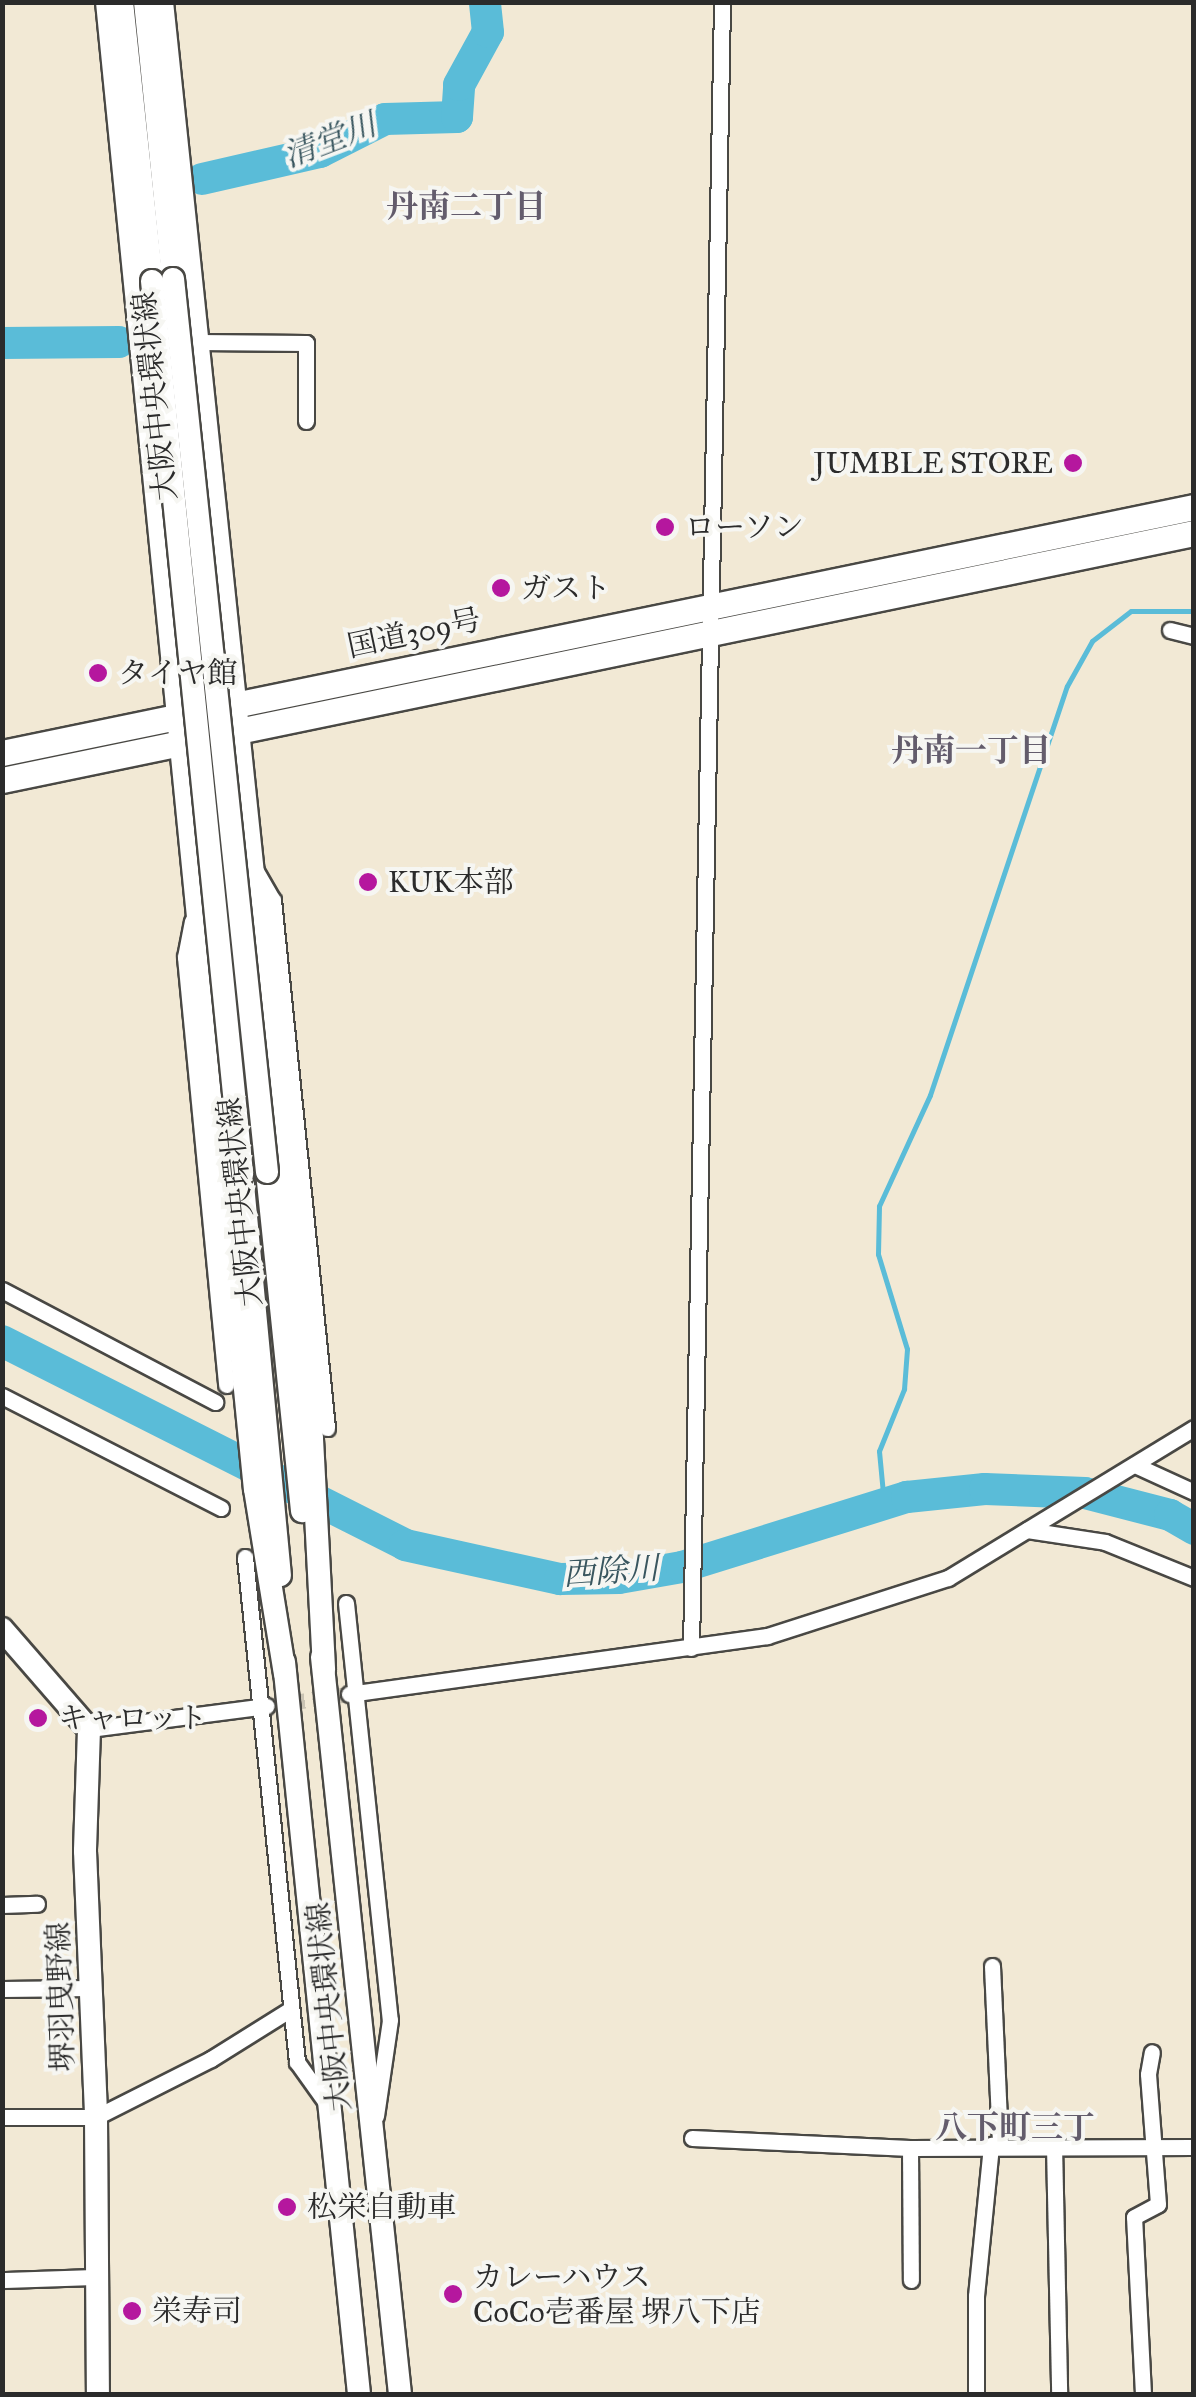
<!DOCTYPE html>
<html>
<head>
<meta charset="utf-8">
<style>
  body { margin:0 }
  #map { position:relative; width:1196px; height:2397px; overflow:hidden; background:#f2e9d5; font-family:"IM FELL Great Primer","Noto Serif JP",serif }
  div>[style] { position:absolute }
  .stream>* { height:5px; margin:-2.5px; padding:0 2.5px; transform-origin:2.5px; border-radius:2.5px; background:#5abcd8 }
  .river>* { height:32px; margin:-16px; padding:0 16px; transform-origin:16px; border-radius:16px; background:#5abcd8 }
  .minor-tunnel>* { height:15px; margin-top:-7.5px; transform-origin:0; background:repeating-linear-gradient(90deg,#cac3b3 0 15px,transparent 0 23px) }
  .roads { filter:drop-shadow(2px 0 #494844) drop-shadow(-2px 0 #494844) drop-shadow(0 2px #494844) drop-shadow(0 -2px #494844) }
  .minor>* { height:15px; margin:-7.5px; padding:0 7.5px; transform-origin:7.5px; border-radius:7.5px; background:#fff }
  .primary>* { height:22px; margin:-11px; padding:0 11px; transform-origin:11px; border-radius:11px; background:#fff }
  .trunk>* { height:25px; margin:-12.5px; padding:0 12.5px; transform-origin:12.5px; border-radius:12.5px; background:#fff }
  .bridges { filter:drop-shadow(2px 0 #494844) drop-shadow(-2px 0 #494844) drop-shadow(0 2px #494844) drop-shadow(0 -2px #494844) }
  .primary-bridge>* { height:22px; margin:-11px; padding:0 11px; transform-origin:11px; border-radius:11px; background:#fff }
  .dots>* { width:28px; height:28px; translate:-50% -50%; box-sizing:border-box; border:5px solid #f6f6f2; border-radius:50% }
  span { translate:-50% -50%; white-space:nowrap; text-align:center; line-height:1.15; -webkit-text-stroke:8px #f6f6f2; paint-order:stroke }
  .street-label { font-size:30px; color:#2b2b2b }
  .poi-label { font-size:30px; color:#2b2b2b }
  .right { translate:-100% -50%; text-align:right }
  .left { translate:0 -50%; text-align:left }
  .water-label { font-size:32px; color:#39565f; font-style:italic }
  .neighbourhood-label { font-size:32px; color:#635c6c; font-weight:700 }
  .frame { position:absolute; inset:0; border:5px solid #2b2b2b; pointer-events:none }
</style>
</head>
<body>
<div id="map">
  <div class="stream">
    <div style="left:884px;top:1504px;width:53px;rotate:-95.4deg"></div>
    <div style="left:879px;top:1451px;width:67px;rotate:-68deg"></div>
    <div style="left:904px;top:1389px;width:40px;rotate:-85.7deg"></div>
    <div style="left:907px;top:1349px;width:99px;rotate:-107deg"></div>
    <div style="left:878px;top:1254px;width:48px;rotate:-88.8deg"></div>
    <div style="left:879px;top:1206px;width:122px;rotate:-65.3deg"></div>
    <div style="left:930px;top:1095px;width:431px;rotate:-71.5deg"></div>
    <div style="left:1067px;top:686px;width:51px;rotate:-60.9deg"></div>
    <div style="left:1092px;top:641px;width:49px;rotate:-37.6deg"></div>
    <div style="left:1131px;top:611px;width:63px"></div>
  </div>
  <div class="river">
    <div style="left:202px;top:179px;width:121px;rotate:-12.9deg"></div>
    <div style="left:320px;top:152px;width:73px;rotate:-26.9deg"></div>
    <div style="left:385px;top:119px;width:72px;rotate:-1.6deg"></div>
    <div style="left:457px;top:117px;width:32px;rotate:-86deg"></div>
    <div style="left:459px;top:85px;width:60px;rotate:-61.3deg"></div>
    <div style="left:488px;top:32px;width:30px;rotate:-96deg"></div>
    <div style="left:2px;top:343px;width:117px;rotate:-0.5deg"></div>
    <div style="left:2px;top:1341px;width:452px;rotate:26.8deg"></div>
    <div style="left:405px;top:1545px;width:159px;rotate:12.4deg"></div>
    <div style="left:560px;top:1579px;width:59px;rotate:-1deg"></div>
    <div style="left:619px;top:1578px;width:64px;rotate:-9.9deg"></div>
    <div style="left:682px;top:1567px;width:236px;rotate:-17.3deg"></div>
    <div style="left:907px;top:1497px;width:78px;rotate:-5.9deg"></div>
    <div style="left:985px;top:1489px;width:100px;rotate:2.3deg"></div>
    <div style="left:1085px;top:1493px;width:88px;rotate:14.5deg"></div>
    <div style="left:1170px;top:1515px;width:28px;rotate:30deg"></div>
  </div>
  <div class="minor-tunnel">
    <div style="left:267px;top:1706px;width:83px;rotate:-8.3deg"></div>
  </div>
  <div class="roads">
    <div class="minor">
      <div style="left:198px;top:342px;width:108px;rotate:0.5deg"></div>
      <div style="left:306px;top:343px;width:78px;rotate:90deg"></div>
      <div style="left:1170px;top:630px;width:25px;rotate:14deg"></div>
      <div style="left:256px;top:871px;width:34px;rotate:60deg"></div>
      <div style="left:273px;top:900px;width:531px;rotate:84.16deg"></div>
      <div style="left:192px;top:921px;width:37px;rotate:101deg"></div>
      <div style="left:185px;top:957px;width:430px;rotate:84.5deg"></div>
      <div style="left:2px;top:1290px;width:241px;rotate:27.7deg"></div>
      <div style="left:2px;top:1396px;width:246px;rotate:27.1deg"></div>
      <div style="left:1135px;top:1465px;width:65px;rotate:24.6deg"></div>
      <div style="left:1027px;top:1530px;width:79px;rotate:8.7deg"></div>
      <div style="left:1105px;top:1542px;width:96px;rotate:22deg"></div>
      <div style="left:245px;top:1557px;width:508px;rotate:84.12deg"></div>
      <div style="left:297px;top:2062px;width:52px;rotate:54.5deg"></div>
      <div style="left:346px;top:1603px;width:419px;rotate:84deg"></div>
      <div style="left:390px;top:2020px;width:97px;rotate:98.3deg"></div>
      <div style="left:691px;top:1648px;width:1646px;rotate:-88.92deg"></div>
      <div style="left:349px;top:1694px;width:422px;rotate:-7.9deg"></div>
      <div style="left:767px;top:1636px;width:190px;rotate:-17.8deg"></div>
      <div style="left:948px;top:1578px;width:288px;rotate:-31.4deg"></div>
      <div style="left:89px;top:1729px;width:179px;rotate:-7.4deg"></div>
      <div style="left:2px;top:1905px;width:35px;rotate:-2deg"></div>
      <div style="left:992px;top:1966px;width:179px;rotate:87.4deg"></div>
      <div style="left:2px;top:1989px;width:89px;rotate:-0.6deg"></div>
      <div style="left:2px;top:2117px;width:94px"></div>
      <div style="left:96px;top:2117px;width:129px;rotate:-26.8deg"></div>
      <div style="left:211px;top:2059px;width:94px;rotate:-32deg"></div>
      <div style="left:692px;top:2138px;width:218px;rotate:2.6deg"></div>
      <div style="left:910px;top:2148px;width:284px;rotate:-0.2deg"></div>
      <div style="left:1054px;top:2145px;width:249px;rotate:88.8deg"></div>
      <div style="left:910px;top:2148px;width:132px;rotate:89.6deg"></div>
      <div style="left:2px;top:2280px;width:92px;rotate:-1.9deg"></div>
      <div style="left:976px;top:2394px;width:98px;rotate:-90deg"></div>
      <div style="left:976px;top:2296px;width:152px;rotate:-84.3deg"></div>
      <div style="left:1143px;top:2394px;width:177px;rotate:-92.9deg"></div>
      <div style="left:1134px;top:2217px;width:27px;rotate:-28deg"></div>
      <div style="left:1158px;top:2204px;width:130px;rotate:-94.4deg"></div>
      <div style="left:1148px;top:2074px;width:22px;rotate:-80deg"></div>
    </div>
    <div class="primary">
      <div style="left:107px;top:2px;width:1494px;rotate:84.32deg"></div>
      <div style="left:255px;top:1489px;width:187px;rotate:80.8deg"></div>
      <div style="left:122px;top:2px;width:281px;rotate:83.9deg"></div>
      <div style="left:145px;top:2px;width:278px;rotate:84.2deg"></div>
      <div style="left:162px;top:2px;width:1445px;rotate:84.04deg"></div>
      <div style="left:312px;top:1439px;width:231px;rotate:87deg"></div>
      <div style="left:267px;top:1172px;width:341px;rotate:84.1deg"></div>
      <div style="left:242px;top:1174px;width:403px;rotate:84.6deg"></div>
      <div style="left:2px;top:1629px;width:133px;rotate:49deg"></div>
      <div style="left:89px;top:1729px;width:122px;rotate:91.9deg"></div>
      <div style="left:85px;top:1851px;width:266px;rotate:87.6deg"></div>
      <div style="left:96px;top:2117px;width:277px;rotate:89.6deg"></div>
      <div style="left:322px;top:1657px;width:741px;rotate:83.96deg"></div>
      <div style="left:284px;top:1662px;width:736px;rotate:84.15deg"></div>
    </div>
    <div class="trunk">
      <div style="left:2px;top:753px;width:1217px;rotate:-11.66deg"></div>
      <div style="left:2px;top:780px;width:1217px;rotate:-11.71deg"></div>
    </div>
  </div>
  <div class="bridges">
    <div class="primary-bridge">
      <div style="left:173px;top:279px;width:898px;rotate:83.99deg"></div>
      <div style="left:152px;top:281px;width:898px;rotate:84.24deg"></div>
    </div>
  </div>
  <div class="dots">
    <div style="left:1073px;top:463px;background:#b5179e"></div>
    <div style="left:665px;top:527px;background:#b5179e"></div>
    <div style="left:501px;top:588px;background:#b5179e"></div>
    <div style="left:98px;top:673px;background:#b5179e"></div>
    <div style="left:368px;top:882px;background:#b5179e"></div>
    <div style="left:38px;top:1718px;background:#b5179e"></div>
    <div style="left:287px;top:2207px;background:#b5179e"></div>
    <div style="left:453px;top:2294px;background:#b5179e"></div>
    <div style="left:132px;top:2311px;background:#b5179e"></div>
  </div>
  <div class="street-label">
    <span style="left:155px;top:396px;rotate:-96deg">大阪中央環状線</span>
    <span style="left:414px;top:633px;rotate:-12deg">国道309号</span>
    <span style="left:240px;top:1202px;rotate:-96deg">大阪中央環状線</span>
    <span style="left:61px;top:1997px;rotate:-92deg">堺羽曳野線</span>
    <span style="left:329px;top:2007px;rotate:-96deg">大阪中央環状線</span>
  </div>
  <div class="poi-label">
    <span class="right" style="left:1053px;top:463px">JUMBLE STORE</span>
    <span class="left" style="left:685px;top:527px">ローソン</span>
    <span class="left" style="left:521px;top:588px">ガスト</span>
    <span class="left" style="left:118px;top:673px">タイヤ館</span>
    <span class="left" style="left:388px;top:882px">KUK本部</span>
    <span class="left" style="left:58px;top:1718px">キャロット</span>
    <span class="left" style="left:307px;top:2207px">松栄自動車</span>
    <span class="left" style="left:473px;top:2294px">カレーハウス<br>CoCo壱番屋 堺八下店</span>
    <span class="left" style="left:152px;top:2311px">栄寿司</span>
  </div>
  <div class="water-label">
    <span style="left:330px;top:141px;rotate:-21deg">清堂川</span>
    <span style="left:611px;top:1572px;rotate:-4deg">西除川</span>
  </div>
  <div class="neighbourhood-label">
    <span style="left:466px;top:207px">丹南二丁目</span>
    <span style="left:971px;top:751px">丹南一丁目</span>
    <span style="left:1015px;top:2128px">八下町三丁</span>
  </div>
  <div class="frame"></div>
</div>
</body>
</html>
